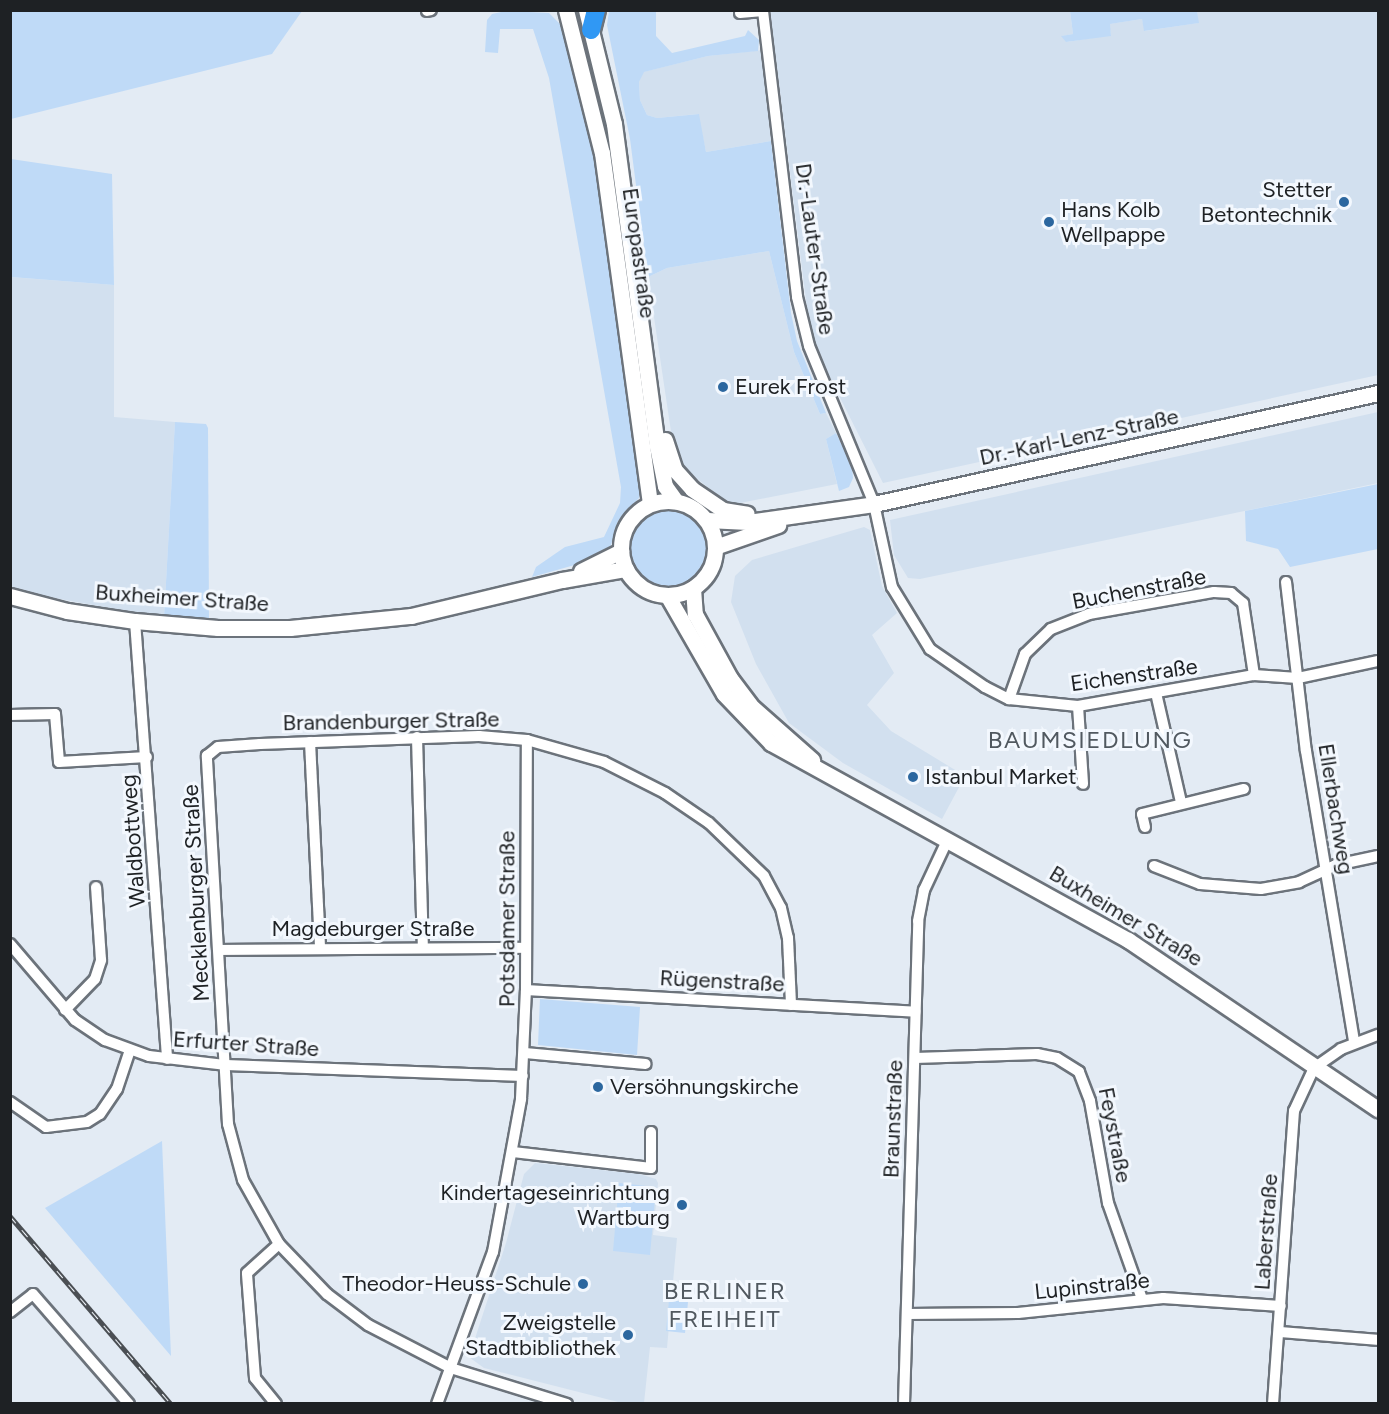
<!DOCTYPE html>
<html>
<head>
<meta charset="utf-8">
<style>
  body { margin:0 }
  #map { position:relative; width:1389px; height:1414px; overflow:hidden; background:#e3ebf4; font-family:Figtree,sans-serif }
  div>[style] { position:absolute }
  .built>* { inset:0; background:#d2e0ef }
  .green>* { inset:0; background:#bfdaf7 }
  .round { border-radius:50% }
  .roads { filter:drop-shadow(2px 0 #6c737b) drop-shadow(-2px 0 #6c737b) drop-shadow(0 2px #6c737b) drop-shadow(0 -2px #6c737b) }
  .street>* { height:10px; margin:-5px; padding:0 5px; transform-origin:5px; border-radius:5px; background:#fff }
  .secondary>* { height:15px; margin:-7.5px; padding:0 7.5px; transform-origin:7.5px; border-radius:7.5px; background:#fff }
  .secondary>.ring { margin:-7.5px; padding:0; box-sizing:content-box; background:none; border:15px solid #fff; border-radius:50% }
  .highway>* { height:18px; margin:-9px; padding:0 9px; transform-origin:9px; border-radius:9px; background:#3098f4 }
  .rail>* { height:5px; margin-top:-2.5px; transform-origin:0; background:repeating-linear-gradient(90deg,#f3f8fe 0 9px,#4b4f54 0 18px); box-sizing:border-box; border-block:2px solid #4b4f54 }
  .dots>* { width:16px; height:16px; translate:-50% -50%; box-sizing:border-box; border:3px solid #f3f8fe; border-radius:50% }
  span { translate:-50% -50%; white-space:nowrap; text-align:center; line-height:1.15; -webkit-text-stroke:6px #f3f8fe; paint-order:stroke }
  .poi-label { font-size:22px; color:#1e2124 }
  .right { translate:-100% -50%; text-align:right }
  .left { translate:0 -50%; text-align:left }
  .street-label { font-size:22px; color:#1e2124 }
  .neighbourhood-label { font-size:24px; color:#515960; letter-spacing:1.5px }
  .frame { position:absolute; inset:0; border:12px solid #1e2124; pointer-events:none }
</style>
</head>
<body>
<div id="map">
  <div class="built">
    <div style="clip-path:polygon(770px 11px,1070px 11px,1073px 34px,1062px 36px,1067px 42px,1111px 35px,1109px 24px,1142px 19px,1145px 31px,1198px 23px,1197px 11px,1378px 11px,1378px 375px,883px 483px,820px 358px,809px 324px)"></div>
    <div style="clip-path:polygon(763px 50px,771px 141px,706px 152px,698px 114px,657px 118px,647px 115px,640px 100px,639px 82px,643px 72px,708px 56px)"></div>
    <div style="clip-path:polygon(769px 251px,794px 352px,820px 414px,826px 413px,836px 433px,826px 439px,837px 484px,730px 505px,680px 465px,673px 445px,648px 277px,667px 268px)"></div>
    <div style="clip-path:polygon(10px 277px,114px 285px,114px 417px,175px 422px,164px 618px,11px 590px)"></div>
    <div style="clip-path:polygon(1378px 412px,1378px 483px,920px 579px,908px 578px,894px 555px,890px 520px)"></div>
    <div style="clip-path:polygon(864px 527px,870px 530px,882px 586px,897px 613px,872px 635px,894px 673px,867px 705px,891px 731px,965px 776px,942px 819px,843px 763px,789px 723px,756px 664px,731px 602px,735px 576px,752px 560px)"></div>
    <div style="clip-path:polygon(535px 1163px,639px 1174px,656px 1179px,658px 1183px,653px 1235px,677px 1238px,667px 1348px,650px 1347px,644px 1403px,622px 1403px,484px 1368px,469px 1357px,506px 1243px,524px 1174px)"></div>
  </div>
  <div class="green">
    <div style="clip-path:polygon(10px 11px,11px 10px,302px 11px,272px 54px,11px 119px)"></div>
    <div style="clip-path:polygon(506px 11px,549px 13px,564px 28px,566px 37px,593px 153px,643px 482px,639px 498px,618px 521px,609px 552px,603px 557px,532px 577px,536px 567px,565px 547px,604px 537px,620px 503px,621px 487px,549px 78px,533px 29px,500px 29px,498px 53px,485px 52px,487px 20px,492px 14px)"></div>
    <div style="clip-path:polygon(609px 11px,656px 11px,656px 36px,672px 53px,745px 36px,748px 30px,759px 40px,758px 51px,708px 56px,644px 72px,639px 82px,640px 100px,647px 115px,657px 118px,699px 114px,706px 152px,771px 141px,791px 313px,797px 341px,826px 413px,820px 414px,794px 352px,769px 251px,667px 268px,648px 277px,630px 139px,607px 25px)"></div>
    <div style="clip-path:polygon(1070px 11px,1197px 11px,1199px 23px,1144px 31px,1142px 19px,1110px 24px,1111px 36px,1066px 42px,1061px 36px,1073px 34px)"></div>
    <div style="clip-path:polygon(11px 159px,112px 174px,114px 285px,11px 277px)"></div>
    <div style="clip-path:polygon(175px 422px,206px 424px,208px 428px,209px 621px,164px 618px)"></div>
    <div style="clip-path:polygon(836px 433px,852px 466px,853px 478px,849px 487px,839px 491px,826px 439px)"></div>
    <div style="clip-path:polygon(1378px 484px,1378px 549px,1290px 567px,1278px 549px,1246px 541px,1245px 511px)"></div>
    <div class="round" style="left:627px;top:507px;width:82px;height:82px"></div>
    <div style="clip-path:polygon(540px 999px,640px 1007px,637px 1055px,538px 1045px)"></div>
    <div style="clip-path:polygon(162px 1141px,171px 1356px,45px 1208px)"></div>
    <div style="clip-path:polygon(619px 1183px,656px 1187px,650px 1255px,613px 1251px)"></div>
    <div style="clip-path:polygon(669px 1300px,688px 1302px,685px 1333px,666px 1331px)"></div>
  </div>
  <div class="roads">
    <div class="street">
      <div style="left:427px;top:11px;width:4px;rotate:-14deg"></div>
      <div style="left:740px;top:13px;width:23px;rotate:-5deg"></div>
      <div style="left:763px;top:11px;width:288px;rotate:83.2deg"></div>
      <div style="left:797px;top:297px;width:50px;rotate:76.2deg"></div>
      <div style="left:809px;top:346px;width:171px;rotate:67.6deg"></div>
      <div style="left:874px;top:504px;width:85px;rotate:77.8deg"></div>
      <div style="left:892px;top:587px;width:73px;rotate:58.5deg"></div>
      <div style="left:930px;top:649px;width:67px;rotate:34.6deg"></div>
      <div style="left:985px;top:687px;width:27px;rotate:27deg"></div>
      <div style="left:1009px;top:699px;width:69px;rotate:5.8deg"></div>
      <div style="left:1078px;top:706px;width:179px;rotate:-10deg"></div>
      <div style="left:1254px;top:675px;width:44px;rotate:3.9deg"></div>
      <div style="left:1298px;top:678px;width:82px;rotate:-12deg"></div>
      <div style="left:1286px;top:582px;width:170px;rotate:83.3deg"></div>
      <div style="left:1306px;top:751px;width:295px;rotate:80.6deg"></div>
      <div style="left:135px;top:621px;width:439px;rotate:85.8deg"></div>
      <div style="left:1156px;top:693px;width:112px;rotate:77.1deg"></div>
      <div style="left:1009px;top:699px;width:48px;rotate:-70.4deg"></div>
      <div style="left:1025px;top:654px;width:36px;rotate:-44deg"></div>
      <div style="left:1051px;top:629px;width:41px;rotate:-21.5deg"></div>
      <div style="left:1089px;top:614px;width:127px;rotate:-10deg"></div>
      <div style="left:1214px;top:592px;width:17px;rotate:3deg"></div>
      <div style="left:1231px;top:593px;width:16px;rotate:40deg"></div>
      <div style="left:1243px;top:603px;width:73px;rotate:81.3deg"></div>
      <div style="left:1078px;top:706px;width:78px;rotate:86.3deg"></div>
      <div style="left:10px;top:715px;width:45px;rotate:-1.3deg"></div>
      <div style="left:55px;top:714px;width:48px;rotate:85.2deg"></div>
      <div style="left:59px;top:762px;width:88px;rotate:-3.3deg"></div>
      <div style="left:417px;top:737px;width:210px;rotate:88.4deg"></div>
      <div style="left:310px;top:742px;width:205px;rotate:87.2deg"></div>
      <div style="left:1145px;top:827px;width:13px;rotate:-103deg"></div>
      <div style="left:1142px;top:814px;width:105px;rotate:-13.8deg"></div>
      <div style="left:1154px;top:866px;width:49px;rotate:21.4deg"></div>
      <div style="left:1200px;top:884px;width:61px;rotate:4.7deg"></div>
      <div style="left:1261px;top:889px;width:39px;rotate:-10deg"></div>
      <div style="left:1299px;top:882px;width:41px;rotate:-24.7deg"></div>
      <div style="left:1336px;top:865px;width:43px;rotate:-12.1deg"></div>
      <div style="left:10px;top:944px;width:100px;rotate:49.5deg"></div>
      <div style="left:75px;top:1020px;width:36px;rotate:34deg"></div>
      <div style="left:105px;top:1040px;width:47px;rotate:20deg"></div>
      <div style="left:149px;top:1056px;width:78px;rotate:6.7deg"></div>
      <div style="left:226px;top:1065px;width:297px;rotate:2.1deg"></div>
      <div style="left:220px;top:950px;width:306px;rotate:-0.4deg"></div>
      <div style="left:526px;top:990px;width:390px;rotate:3.2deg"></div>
      <div style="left:65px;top:1010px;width:43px;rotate:-45.9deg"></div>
      <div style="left:95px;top:979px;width:20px;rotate:-72deg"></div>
      <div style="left:101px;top:960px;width:73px;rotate:-93.9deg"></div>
      <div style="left:525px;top:1053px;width:121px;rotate:5.2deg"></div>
      <div style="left:915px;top:1058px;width:122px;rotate:-1.9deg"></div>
      <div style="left:1037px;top:1054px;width:20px;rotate:11deg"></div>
      <div style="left:1057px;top:1058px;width:26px;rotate:32deg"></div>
      <div style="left:1079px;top:1072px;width:31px;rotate:69deg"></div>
      <div style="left:1090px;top:1101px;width:104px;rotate:80deg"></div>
      <div style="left:1108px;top:1203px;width:102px;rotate:70.5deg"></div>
      <div style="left:10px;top:1102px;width:44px;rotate:34.8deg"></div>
      <div style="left:46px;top:1127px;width:41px;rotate:-7deg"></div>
      <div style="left:87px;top:1122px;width:15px;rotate:-32deg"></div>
      <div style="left:100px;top:1114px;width:30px;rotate:-56deg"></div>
      <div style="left:117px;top:1089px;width:41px;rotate:-71.6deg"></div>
      <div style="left:513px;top:1152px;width:139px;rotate:6.6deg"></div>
      <div style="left:651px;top:1168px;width:36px;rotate:-90deg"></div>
      <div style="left:10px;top:1312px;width:29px;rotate:-38deg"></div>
      <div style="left:33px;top:1294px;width:146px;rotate:48.9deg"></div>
      <div style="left:907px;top:1314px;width:111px;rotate:-0.5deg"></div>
      <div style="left:1018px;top:1313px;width:146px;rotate:-5.9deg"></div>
      <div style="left:1163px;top:1298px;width:118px;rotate:3.9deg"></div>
      <div style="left:1279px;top:1332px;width:99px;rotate:4.6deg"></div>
      <div style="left:276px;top:1404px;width:33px;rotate:-129deg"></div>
      <div style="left:255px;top:1378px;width:105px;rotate:-94.4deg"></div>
      <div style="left:247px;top:1273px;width:43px;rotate:-42.2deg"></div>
      <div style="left:437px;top:1404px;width:162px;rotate:-69.8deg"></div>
      <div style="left:493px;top:1252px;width:156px;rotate:-79.6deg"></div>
      <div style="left:521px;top:1099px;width:109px;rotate:-87.4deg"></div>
      <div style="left:526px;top:990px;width:250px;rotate:-89.8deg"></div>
      <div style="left:567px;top:1404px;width:121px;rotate:-162.8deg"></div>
      <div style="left:451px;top:1368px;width:93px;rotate:-152.6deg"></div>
      <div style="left:368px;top:1325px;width:51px;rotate:-142.9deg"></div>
      <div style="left:327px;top:1294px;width:69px;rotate:-133.8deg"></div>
      <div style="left:279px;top:1244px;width:73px;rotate:-119.4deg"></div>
      <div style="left:243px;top:1180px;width:58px;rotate:-105deg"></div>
      <div style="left:228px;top:1124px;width:369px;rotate:-93.3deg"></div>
      <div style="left:207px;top:756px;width:14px;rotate:-39deg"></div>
      <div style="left:218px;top:747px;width:42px;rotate:-4.1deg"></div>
      <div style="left:260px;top:744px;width:219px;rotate:-2.1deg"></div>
      <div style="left:479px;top:736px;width:48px;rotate:4.8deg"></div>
      <div style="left:527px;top:740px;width:80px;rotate:15.9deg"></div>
      <div style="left:604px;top:762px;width:68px;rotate:26.9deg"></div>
      <div style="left:665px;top:793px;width:53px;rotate:34.3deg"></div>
      <div style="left:709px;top:823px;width:76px;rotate:43.9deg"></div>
      <div style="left:764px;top:876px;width:36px;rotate:62deg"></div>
      <div style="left:781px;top:908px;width:31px;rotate:77deg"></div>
      <div style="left:788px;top:938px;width:67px;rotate:87.4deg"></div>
      <div style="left:904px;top:1404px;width:483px;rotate:-88.3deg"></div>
      <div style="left:918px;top:921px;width:32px;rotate:-79deg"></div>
      <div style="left:924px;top:890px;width:54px;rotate:-64.9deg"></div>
      <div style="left:1273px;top:1404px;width:294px;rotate:-85.9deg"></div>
      <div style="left:1294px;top:1111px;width:47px;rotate:-65.1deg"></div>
      <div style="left:1314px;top:1068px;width:33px;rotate:-35deg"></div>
      <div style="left:1341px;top:1049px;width:40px;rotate:-21deg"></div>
    </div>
    <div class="secondary">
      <div style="left:566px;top:10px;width:147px;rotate:75.9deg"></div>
      <div style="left:602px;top:153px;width:354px;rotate:82.2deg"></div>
      <div style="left:586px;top:10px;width:117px;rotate:76.2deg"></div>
      <div style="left:614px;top:124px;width:325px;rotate:82.4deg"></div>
      <div style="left:657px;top:446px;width:41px;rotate:78.7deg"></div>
      <div style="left:665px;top:486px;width:19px;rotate:54deg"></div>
      <div style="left:665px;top:440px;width:32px;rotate:72deg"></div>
      <div style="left:675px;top:470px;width:25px;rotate:48deg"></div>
      <div style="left:692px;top:489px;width:37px;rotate:34deg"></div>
      <div style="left:723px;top:510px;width:24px;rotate:9deg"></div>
      <div class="ring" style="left:621px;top:501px;width:79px;height:79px"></div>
      <div style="left:707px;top:520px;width:41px;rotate:2.8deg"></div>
      <div style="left:748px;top:522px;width:127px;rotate:-8.1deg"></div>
      <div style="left:874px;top:504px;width:516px;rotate:-12.42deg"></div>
      <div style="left:715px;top:547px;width:67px;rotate:-19.2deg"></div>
      <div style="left:581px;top:571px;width:45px;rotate:-26.6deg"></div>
      <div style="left:693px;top:588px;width:26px;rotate:86deg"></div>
      <div style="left:695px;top:614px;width:73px;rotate:61.3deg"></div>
      <div style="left:730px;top:678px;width:38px;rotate:53deg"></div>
      <div style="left:753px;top:708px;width:79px;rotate:41.4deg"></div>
      <div style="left:667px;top:595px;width:114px;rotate:60.1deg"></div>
      <div style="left:724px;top:694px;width:68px;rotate:46.2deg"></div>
      <div style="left:771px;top:743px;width:408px;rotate:28.9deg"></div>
      <div style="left:1128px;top:940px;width:302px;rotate:34.1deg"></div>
      <div style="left:10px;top:596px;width:59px;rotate:14.7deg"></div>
      <div style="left:67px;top:611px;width:69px;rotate:8.4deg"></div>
      <div style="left:135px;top:621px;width:83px;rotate:4.8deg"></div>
      <div style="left:218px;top:628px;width:72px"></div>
      <div style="left:290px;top:628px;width:122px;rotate:-5.7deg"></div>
      <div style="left:411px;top:616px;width:155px;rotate:-13.4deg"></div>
      <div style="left:562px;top:580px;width:65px;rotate:-9.8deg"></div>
    </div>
    <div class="highway">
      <div style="left:591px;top:30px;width:21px;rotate:-76deg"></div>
    </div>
  </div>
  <div class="rail">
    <div style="left:10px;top:1216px;width:248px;rotate:49.4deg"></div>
  </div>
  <div class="dots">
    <div style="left:1344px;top:202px;background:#2c679f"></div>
    <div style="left:1049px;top:222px;background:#2c679f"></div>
    <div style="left:723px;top:387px;background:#2c679f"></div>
    <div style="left:913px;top:777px;background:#2c679f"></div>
    <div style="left:598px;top:1087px;background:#2c679f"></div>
    <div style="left:682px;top:1205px;background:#2c679f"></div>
    <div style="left:583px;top:1284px;background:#2c679f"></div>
    <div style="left:628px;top:1335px;background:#2c679f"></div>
  </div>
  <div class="poi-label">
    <span class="right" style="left:1332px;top:202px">Stetter<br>Betontechnik</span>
    <span class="left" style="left:1061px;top:222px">Hans Kolb<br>Wellpappe</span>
    <span class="left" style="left:735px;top:387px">Eurek Frost</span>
    <span class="left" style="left:925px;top:777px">Istanbul Market</span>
    <span class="left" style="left:610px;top:1087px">Versöhnungskirche</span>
    <span class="right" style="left:670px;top:1205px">Kindertageseinrichtung<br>Wartburg</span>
    <span class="right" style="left:571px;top:1284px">Theodor-Heuss-Schule</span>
    <span class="right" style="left:616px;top:1335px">Zweigstelle<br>Stadtbibliothek</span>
  </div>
  <div class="street-label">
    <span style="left:815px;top:249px;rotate:82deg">Dr.-Lauter-Straße</span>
    <span style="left:639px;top:253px;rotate:82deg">Europastraße</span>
    <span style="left:1079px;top:437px;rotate:-12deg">Dr.-Karl-Lenz-Straße</span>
    <span style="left:1139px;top:589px;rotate:-11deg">Buchenstraße</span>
    <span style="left:182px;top:598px;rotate:4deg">Buxheimer Straße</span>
    <span style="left:1134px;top:675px;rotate:-8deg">Eichenstraße</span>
    <span style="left:391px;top:721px;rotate:-1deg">Brandenburger Straße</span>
    <span style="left:1336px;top:809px;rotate:81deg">Ellerbachweg</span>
    <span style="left:133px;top:841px;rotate:-94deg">Waldbottweg</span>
    <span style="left:196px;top:893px;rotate:-93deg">Mecklenburger Straße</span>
    <span style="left:1126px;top:916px;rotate:31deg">Buxheimer Straße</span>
    <span style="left:507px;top:919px;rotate:-90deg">Potsdamer Straße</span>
    <span style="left:373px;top:929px">Magdeburger Straße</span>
    <span style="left:722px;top:981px;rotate:3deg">Rügenstraße</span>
    <span style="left:246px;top:1044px;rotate:4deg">Erfurter Straße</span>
    <span style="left:893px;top:1119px;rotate:-88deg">Braunstraße</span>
    <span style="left:1115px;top:1135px;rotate:79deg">Feystraße</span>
    <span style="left:1266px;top:1232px;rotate:-86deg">Laberstraße</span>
    <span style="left:1092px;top:1286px;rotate:-6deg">Lupinstraße</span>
  </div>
  <div class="neighbourhood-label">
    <span style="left:1090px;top:740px">BAUMSIEDLUNG</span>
    <span style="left:725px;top:1305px">BERLINER<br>FREIHEIT</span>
  </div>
  <div class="frame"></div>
</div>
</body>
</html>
